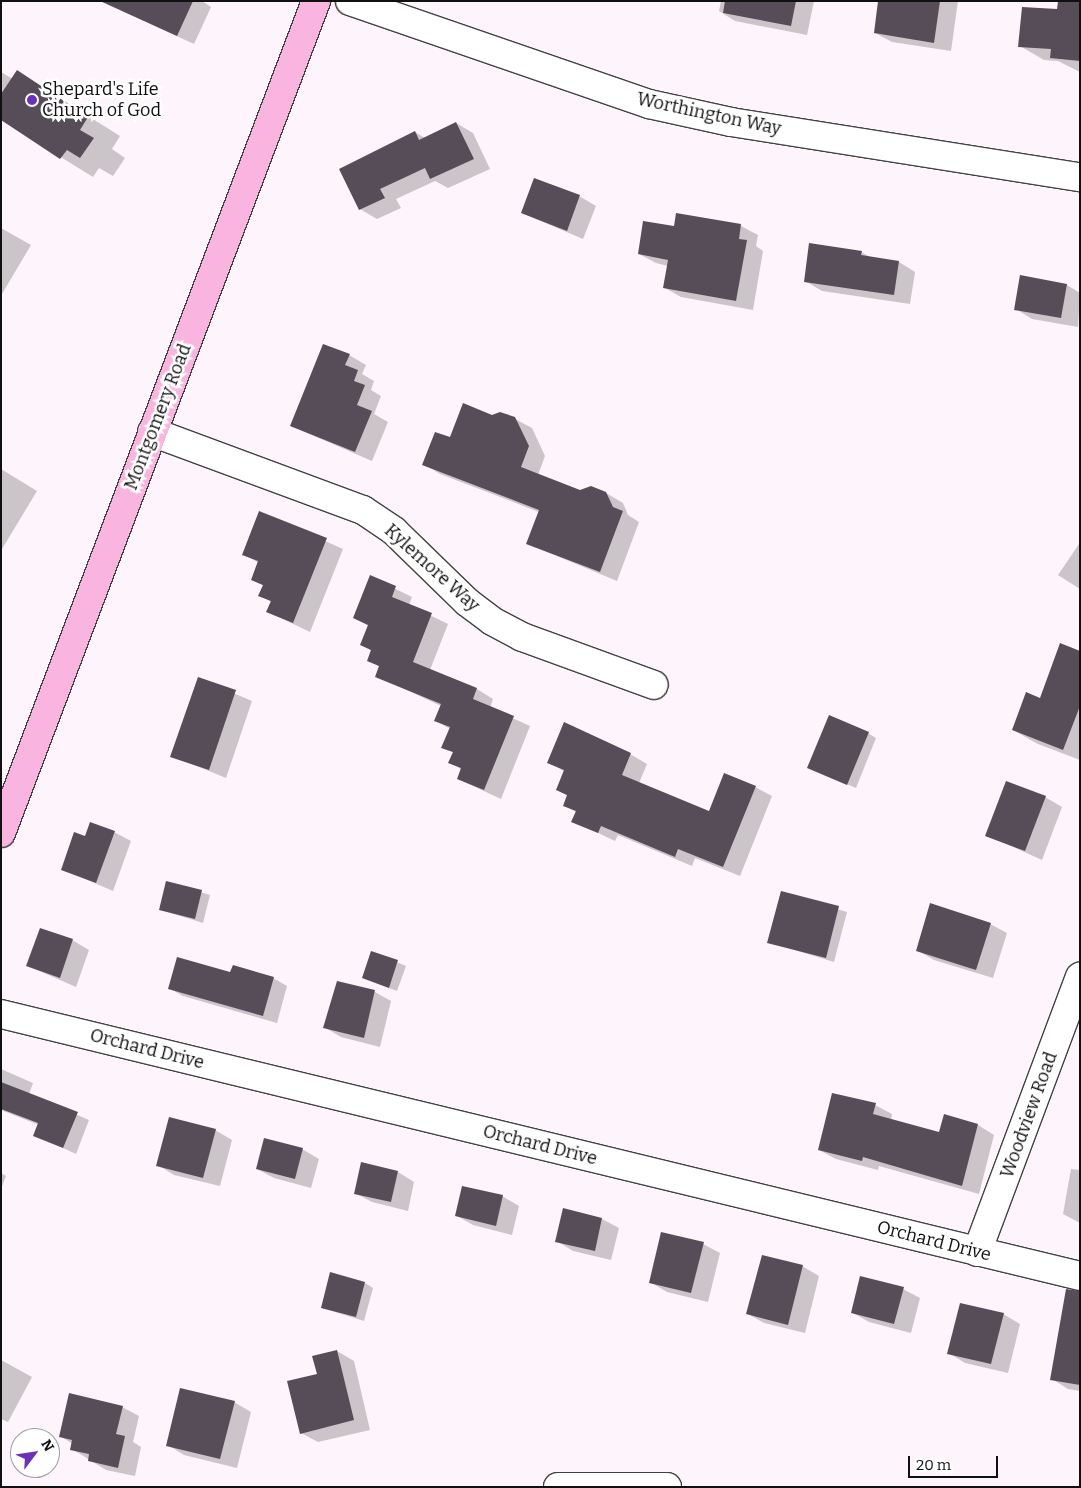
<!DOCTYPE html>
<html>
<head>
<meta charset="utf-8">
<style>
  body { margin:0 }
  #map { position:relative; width:1081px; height:1488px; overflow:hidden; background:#fef5fc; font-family:Bitter,serif }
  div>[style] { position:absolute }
  .shadow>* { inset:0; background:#0003 }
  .building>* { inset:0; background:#574d59 }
  .roads { filter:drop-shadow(1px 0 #434343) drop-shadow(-1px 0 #434343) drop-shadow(0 1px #434343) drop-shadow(0 -1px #434343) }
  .street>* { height:28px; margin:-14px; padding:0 14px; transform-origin:14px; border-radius:14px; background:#fff }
  .secondary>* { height:28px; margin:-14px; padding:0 14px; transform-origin:14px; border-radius:14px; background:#f9b5e0 }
  .dots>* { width:14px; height:14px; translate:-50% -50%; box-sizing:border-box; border:2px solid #fff; border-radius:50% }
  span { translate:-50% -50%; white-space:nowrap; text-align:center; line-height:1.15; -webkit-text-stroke:5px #fff; paint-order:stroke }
  .poi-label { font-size:18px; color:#101010 }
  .left { translate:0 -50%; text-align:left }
  .street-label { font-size:18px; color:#101010 }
  .frame { position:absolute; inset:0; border:2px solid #101010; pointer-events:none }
  .north { position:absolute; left:10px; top:1428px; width:50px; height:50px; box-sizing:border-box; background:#fff; border:1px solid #9f9f9f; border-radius:50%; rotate:59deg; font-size:14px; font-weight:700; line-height:20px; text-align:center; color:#101010 }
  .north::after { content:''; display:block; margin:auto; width:18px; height:22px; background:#6b31b8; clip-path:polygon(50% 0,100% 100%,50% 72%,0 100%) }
  .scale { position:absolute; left:908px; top:1456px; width:90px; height:22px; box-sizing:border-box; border:2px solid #101010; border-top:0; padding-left:6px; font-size:15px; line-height:18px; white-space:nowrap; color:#101010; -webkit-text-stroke:4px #fff; paint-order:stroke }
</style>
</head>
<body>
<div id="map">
  <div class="shadow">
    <div style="clip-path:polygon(124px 1px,202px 1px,211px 7px,194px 44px,120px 10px)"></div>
    <div style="clip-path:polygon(721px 1px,814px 1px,807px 35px,735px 21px,719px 11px)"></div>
    <div style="clip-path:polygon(880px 1px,958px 1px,951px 51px,892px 42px,875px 33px)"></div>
    <div style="clip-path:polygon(1080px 2px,1080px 72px,1058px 61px,1044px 60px,1020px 46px)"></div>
    <div style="clip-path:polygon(1px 72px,13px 79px,18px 72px,120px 136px,112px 149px,125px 158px,113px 176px,99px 168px,93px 177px,1px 120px)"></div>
    <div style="clip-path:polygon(456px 123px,473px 133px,490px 169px,448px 188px,435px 181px,396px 199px,401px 208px,377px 219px,360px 209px,415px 132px,425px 138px)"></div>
    <div style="clip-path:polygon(579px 196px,596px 206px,583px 239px,522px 213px)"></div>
    <div style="clip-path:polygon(677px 214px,741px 226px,758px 235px,756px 246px,763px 251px,753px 310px,681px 297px,665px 288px,668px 266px,656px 263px,639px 254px,675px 227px)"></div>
    <div style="clip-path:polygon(1px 228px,31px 245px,2px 294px,1px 294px)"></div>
    <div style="clip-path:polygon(861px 252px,872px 258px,899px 262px,915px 272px,910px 304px,822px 291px,805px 281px)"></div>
    <div style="clip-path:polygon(1067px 285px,1080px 293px,1078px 327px,1032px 319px,1016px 309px)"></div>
    <div style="clip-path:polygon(349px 355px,366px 365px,362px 374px,374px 381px,371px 390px,381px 396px,374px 414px,388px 422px,372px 461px,291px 426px)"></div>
    <div style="clip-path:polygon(492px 416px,515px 419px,532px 428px,545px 456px,538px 475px,580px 492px,606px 493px,623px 503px,628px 515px,639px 522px,617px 581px,528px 544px,539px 512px,440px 474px,424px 464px,450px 439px)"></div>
    <div style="clip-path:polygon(1px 469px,37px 491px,2px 549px,1px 549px)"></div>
    <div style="clip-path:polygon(260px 512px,343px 549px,310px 632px,268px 612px,271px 602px,260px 595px,264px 586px,252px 580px,259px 563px,243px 554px)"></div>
    <div style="clip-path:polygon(1079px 544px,1080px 544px,1080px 589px,1058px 575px)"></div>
    <div style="clip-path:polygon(371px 577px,412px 597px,409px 605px,448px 624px,430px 670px,477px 689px,493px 699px,490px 708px,530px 726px,501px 799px,458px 779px,462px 770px,450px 762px,454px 753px,443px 747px,450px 729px,436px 721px,441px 706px,377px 676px,380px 667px,369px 660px,372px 651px,362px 645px,369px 626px,354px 618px)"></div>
    <div style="clip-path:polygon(1080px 652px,1080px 760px,1038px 744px,1013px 730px)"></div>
    <div style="clip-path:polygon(198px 678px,252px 701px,226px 778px,172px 756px)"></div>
    <div style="clip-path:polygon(868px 733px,876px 738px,856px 788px,809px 768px)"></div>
    <div style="clip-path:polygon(630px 754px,647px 764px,639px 783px,710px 812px,755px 787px,772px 796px,740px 876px,695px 858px,692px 866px,618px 835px,615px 841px,573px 821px,576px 812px,564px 805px,568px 796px,558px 790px,565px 772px,549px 762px)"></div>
    <div style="clip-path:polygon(1045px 797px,1062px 807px,1042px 860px,987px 835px)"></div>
    <div style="clip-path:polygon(114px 832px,131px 841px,113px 891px,62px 869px)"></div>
    <div style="clip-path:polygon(167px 882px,210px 895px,203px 923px,161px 910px)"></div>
    <div style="clip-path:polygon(781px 892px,847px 912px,834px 962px,768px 942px)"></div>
    <div style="clip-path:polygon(990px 924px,1007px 933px,993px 978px,934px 960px,917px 950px)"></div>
    <div style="clip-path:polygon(72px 940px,89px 950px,76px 987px,28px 966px)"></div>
    <div style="clip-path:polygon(372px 952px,406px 966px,397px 991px,363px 978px)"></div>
    <div style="clip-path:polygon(273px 978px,287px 986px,277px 1023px,183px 996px,169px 988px)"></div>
    <div style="clip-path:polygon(338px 983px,375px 992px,391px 1001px,380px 1047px,341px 1037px,324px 1027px)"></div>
    <div style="clip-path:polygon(1px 1069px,33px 1083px,29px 1094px,89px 1120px,76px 1154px,35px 1135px,39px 1125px,1px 1110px)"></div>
    <div style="clip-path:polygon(875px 1105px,892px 1114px,891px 1120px,940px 1133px,978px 1125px,994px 1135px,979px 1194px,879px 1166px,878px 1170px,836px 1159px,819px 1150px)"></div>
    <div style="clip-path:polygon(215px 1130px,232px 1140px,220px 1186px,174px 1175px,158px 1165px)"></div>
    <div style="clip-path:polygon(302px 1149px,319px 1159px,311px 1188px,274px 1178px,257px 1169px)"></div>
    <div style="clip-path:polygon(362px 1164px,398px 1172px,414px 1182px,408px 1211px,372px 1202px,355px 1193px)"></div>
    <div style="clip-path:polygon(1071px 1169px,1080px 1170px,1080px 1223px,1063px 1214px)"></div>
    <div style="clip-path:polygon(1px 1173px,6px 1176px,1px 1189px)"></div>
    <div style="clip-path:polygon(502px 1196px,519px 1206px,512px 1235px,473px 1225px,457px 1216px)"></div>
    <div style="clip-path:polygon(564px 1210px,602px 1219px,619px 1228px,611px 1260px,573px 1251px,557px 1241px)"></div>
    <div style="clip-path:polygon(703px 1244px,720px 1253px,708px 1302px,667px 1292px,650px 1282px)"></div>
    <div style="clip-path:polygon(802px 1266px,819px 1276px,805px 1333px,764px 1323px,748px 1314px)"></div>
    <div style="clip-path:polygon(365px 1283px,373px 1288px,364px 1321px,322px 1308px)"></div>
    <div style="clip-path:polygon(903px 1289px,920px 1298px,911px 1333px,869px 1322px,853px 1313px)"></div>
    <div style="clip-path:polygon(1003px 1314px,1020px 1324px,1008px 1373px,965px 1363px,949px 1353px)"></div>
    <div style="clip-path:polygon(1080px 1322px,1080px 1391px,1068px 1389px,1052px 1379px)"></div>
    <div style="clip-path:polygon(337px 1351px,354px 1361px,370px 1430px,318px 1442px,301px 1433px,318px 1375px)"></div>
    <div style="clip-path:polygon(1px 1360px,32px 1377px,8px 1422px,1px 1419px)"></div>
    <div style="clip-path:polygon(234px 1402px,251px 1412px,237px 1468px,184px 1455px,168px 1445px)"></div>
    <div style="clip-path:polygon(122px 1407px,139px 1416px,133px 1442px,141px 1447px,135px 1476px,106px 1470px,72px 1449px,73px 1444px,60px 1436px)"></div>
  </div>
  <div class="building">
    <div style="clip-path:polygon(100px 1px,193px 1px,177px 36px)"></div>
    <div style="clip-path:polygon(725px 1px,796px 1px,791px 26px,723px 13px)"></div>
    <div style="clip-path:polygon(878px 1px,940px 1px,934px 43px,874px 33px)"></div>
    <div style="clip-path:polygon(1058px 1px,1080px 1px,1080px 61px,1050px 58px,1051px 49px,1018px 47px,1022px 7px,1057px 9px)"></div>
    <div style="clip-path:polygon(17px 70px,88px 117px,80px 130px,94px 138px,80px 158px,67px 150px,60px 159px,1px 120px,1px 94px)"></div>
    <div style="clip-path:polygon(456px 122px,474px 159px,430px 179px,425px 168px,380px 189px,385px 198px,359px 210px,339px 169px,415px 131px,419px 140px)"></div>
    <div style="clip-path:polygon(534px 178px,580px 195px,567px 231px,521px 213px)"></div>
    <div style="clip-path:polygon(676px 213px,741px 224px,739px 239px,747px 240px,736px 301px,663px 288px,668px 260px,638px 254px,643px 221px,674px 226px)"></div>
    <div style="clip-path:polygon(809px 243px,862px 251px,861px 255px,899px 261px,894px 295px,804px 282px)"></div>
    <div style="clip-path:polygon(1020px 275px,1067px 284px,1061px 318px,1014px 310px)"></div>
    <div style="clip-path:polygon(323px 344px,350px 354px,345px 365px,358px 370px,354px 381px,365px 385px,357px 405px,372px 411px,355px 452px,290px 426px)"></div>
    <div style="clip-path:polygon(463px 403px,492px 415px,500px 412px,515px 417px,529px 446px,521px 467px,580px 490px,591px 486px,606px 492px,613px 507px,623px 511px,600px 572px,526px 544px,539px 510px,422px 465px,435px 432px,450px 437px)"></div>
    <div style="clip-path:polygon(259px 511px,327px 538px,293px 623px,266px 612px,271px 601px,258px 596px,263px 585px,251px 580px,258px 561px,242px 555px)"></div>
    <div style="clip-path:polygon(370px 575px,396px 586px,392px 597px,432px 613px,413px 662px,477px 688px,473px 699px,514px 716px,484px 790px,457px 779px,461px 768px,448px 763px,453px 752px,441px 748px,450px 727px,434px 721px,441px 704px,375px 677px,379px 666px,367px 661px,371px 650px,360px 645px,368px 625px,353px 618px)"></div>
    <div style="clip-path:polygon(1060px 643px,1080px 651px,1080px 706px,1063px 750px,1012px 730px,1026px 692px,1040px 698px)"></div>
    <div style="clip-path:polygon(198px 677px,236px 690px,209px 770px,170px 757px)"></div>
    <div style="clip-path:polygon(829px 715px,869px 732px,847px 785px,807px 768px)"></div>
    <div style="clip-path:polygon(564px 722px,631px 753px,622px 775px,709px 811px,724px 773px,756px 786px,723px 867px,678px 849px,675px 857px,601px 826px,598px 833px,571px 822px,576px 811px,563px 806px,567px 795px,556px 790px,564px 770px,547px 763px)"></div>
    <div style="clip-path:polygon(1006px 781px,1046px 796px,1025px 851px,985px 836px)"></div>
    <div style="clip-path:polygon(90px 822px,115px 831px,96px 883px,61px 870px,74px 832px,85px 836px)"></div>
    <div style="clip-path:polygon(166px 881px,202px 890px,195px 919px,159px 910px)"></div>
    <div style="clip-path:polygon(781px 891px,839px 906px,826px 958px,767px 943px)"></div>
    <div style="clip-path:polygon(930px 903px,991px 923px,976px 970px,916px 951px)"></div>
    <div style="clip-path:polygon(40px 928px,73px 939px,60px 978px,26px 966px)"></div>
    <div style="clip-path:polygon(371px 951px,398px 960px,389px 988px,362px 978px)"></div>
    <div style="clip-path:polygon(177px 957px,230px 972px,233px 965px,274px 977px,263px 1016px,168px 989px)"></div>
    <div style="clip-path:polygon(337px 981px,375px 990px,364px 1038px,323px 1028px)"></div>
    <div style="clip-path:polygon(1px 1082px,78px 1112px,63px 1148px,33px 1136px,38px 1123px,1px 1109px)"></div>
    <div style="clip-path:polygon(832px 1093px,876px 1103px,873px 1114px,939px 1132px,944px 1114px,978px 1124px,962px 1186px,863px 1157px,862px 1161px,818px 1150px)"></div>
    <div style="clip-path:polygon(169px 1117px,216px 1129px,203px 1178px,156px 1166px)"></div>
    <div style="clip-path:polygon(264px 1138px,303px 1148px,295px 1179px,256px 1169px)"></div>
    <div style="clip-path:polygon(361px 1162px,398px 1171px,391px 1202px,354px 1194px)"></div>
    <div style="clip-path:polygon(462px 1186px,503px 1195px,496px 1226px,455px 1216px)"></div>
    <div style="clip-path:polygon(563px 1208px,602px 1218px,595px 1251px,555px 1242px)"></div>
    <div style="clip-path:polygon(661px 1232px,704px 1242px,691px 1293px,649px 1283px)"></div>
    <div style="clip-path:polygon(762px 1255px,803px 1265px,788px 1325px,746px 1314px)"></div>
    <div style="clip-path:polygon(330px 1272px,365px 1282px,356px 1317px,321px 1308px)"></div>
    <div style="clip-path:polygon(860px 1276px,904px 1287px,894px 1324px,851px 1313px)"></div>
    <div style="clip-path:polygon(1066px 1289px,1080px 1291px,1080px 1385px,1050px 1380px)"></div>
    <div style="clip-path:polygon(960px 1303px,1004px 1313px,991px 1364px,947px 1354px)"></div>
    <div style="clip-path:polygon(337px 1350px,354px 1420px,300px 1434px,287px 1381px,317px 1374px,312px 1356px)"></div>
    <div style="clip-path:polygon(180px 1388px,235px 1401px,220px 1459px,166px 1446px)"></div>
    <div style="clip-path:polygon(69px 1393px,123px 1406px,116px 1434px,125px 1436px,118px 1468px,88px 1461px,89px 1454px,70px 1450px,72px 1440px,59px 1437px)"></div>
  </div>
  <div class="roads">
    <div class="street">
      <div style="left:350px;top:1px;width:316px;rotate:19deg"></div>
      <div style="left:649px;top:104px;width:84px;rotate:12.4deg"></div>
      <div style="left:731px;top:122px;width:353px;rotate:9deg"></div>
      <div style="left:152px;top:432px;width:225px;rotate:20.3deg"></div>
      <div style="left:363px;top:510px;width:37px;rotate:34deg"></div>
      <div style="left:394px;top:531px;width:102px;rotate:44.2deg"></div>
      <div style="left:467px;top:602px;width:31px;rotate:37deg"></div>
      <div style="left:492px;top:621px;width:34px;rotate:28deg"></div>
      <div style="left:522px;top:637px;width:140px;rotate:20deg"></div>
      <div style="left:1px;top:1014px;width:1110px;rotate:13.65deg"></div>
      <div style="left:977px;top:1252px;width:294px;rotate:-69.5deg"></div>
      <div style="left:558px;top:1487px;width:109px"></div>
    </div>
    <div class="secondary">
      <div style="left:1px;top:833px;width:890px;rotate:-69.26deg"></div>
    </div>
  </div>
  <div class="dots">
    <div style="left:32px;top:100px;background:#6b31b8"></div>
  </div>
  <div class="poi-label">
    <span class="left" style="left:42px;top:100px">Shepard's Life<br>Church of God</span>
  </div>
  <div class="street-label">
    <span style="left:709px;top:114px;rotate:12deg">Worthington Way</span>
    <span style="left:158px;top:417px;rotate:-69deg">Montgomery Road</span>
    <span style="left:432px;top:568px;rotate:42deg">Kylemore Way</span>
    <span style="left:147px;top:1049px;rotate:14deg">Orchard Drive</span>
    <span style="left:1029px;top:1115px;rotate:-70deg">Woodview Road</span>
    <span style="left:540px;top:1145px;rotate:14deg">Orchard Drive</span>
    <span style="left:934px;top:1241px;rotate:14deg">Orchard Drive</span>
  </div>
  <div class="frame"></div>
  <div class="north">N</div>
  <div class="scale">20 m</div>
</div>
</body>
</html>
